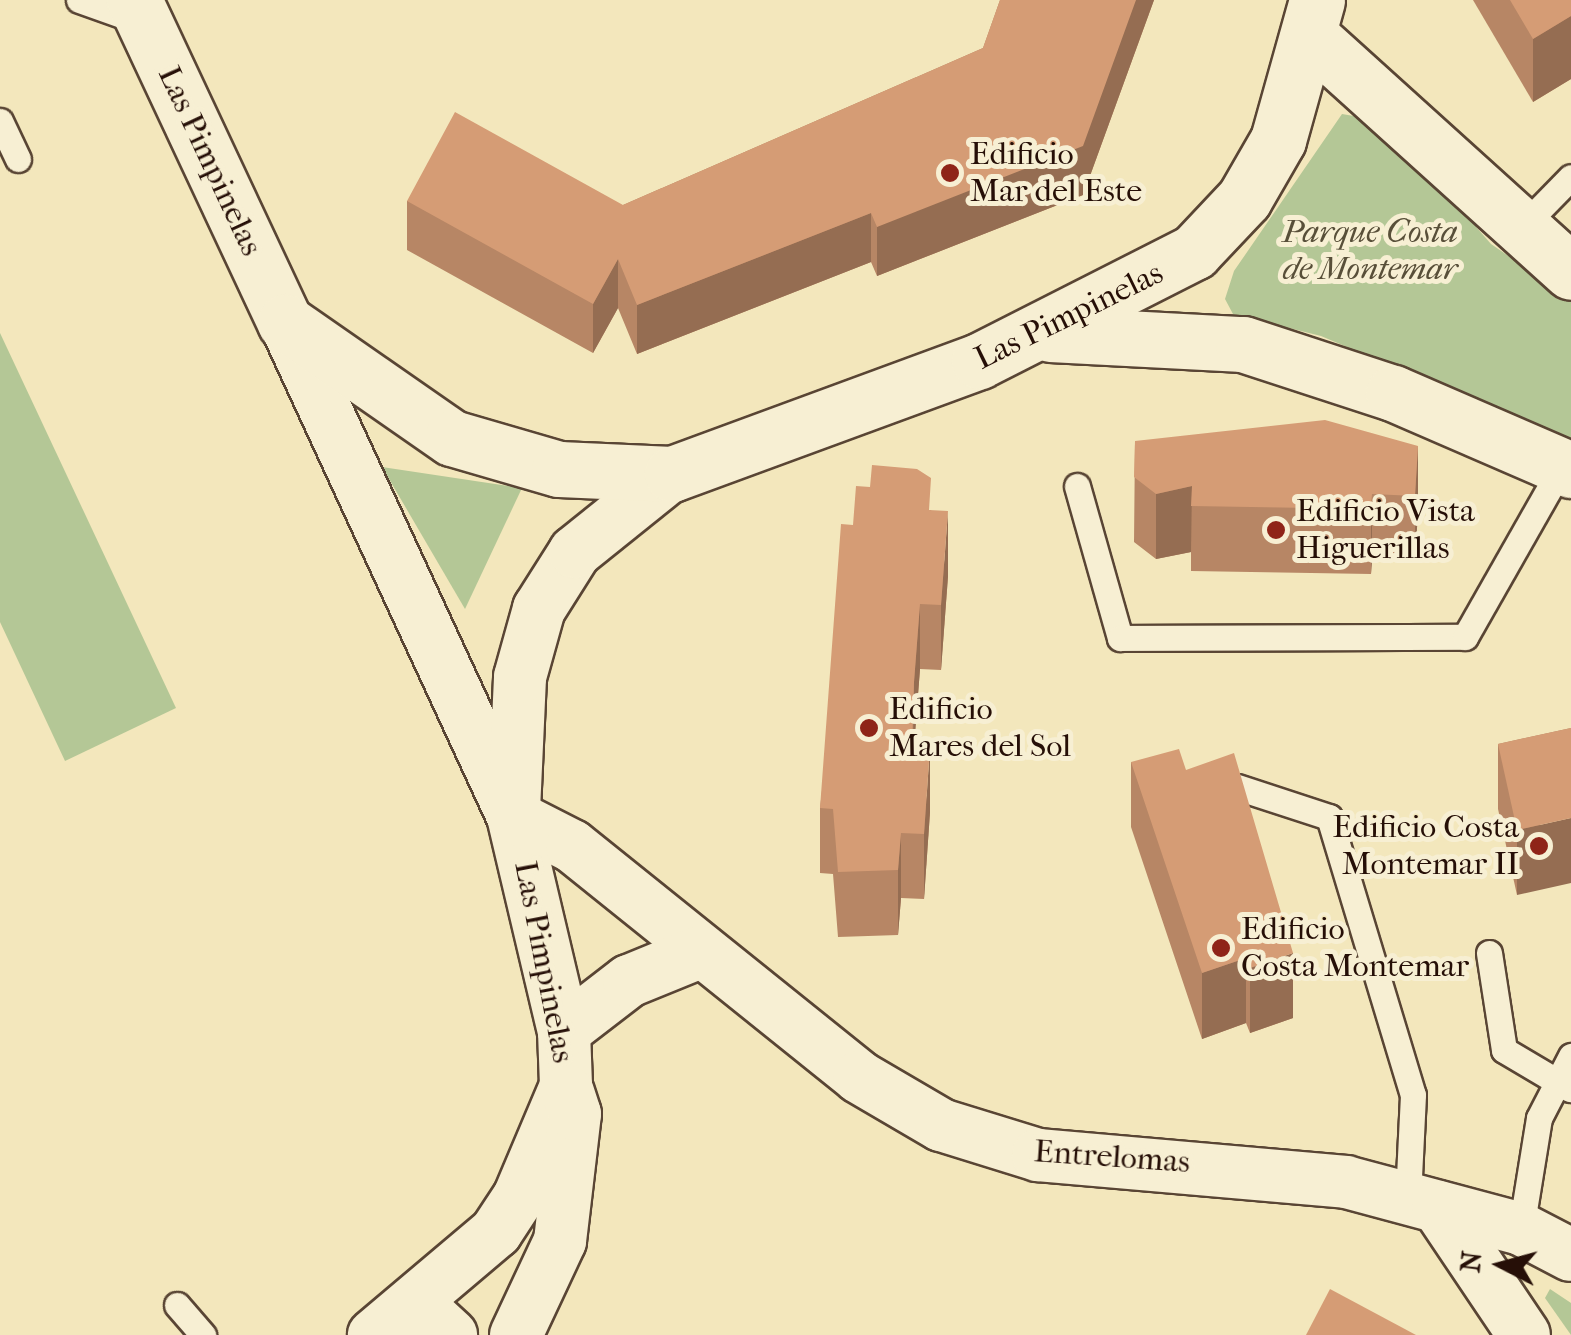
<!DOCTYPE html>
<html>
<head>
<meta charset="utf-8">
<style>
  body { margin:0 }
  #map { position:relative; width:1571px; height:1335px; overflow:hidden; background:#f3e7bc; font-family:"IM FELL French Canon",serif }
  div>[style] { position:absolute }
  .green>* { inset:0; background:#b4c796 }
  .roads { filter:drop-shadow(2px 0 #594534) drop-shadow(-2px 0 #594534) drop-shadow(0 2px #594534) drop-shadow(0 -2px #594534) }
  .service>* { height:25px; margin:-12.5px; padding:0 12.5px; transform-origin:12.5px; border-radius:12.5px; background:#f7efd3 }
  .minor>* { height:52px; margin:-26px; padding:0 26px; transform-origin:26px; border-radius:26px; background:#f7efd3 }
  .tertiary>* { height:55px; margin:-27.5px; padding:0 27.5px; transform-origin:27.5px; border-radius:27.5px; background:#f7efd3 }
  .wall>* { inset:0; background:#b78665 }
  .shaded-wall>* { inset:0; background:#956d52 }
  .building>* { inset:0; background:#d59c75 }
  .dots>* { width:28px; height:28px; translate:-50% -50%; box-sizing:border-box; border:5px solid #f7efd3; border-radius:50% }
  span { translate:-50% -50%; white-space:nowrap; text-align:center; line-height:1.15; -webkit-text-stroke:10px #f7efd3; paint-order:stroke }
  .poi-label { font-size:32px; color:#260f07 }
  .left { translate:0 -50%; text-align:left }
  .right { translate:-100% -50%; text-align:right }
  .street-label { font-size:32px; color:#260f07 }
  .park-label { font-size:32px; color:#584f39; font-style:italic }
  .north { position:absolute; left:1451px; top:1215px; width:100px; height:100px; -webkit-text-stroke:8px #f7efd3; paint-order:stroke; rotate:276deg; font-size:28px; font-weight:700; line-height:40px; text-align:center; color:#260f07 }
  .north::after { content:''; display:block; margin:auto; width:35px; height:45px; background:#260f07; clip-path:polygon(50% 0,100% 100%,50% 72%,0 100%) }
</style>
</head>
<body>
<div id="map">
  <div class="green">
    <div style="clip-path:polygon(1342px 114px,1383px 121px,1491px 244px,1571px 299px,1571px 442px,1321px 336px,1233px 314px,1225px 299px,1234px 271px)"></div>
    <div style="clip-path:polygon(0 333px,176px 708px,65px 761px,0 622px)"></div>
    <div style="clip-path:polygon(382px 467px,522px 488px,465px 609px)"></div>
    <div style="clip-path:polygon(1550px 1289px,1571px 1303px,1571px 1335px,1545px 1298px)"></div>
  </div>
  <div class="roads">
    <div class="service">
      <div style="left:79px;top:0;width:66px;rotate:19.5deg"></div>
      <div style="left:0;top:121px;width:42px;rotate:64.7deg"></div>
      <div style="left:1521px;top:228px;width:71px;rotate:-45.6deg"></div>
      <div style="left:1077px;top:486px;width:158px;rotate:74.2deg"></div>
      <div style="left:1120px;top:638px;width:345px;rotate:-0.2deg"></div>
      <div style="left:1465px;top:637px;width:197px;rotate:-60.4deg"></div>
      <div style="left:1212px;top:792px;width:25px;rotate:-11deg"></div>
      <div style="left:1237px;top:787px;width:97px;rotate:18.1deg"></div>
      <div style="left:1329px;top:817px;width:290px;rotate:73.2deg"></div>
      <div style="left:1413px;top:1095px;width:102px;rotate:92.8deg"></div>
      <div style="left:1489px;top:953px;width:98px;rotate:81.2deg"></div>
      <div style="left:1504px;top:1050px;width:77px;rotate:30.6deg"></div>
      <div style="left:1521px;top:1229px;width:112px;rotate:-80.8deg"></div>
      <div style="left:1539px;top:1118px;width:70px;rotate:-62.7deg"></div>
      <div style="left:177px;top:1305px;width:40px;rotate:49deg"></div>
    </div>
    <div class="minor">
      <div style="left:285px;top:322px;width:544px;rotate:65.22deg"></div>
      <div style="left:513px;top:816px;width:221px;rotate:76.7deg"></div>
      <div style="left:564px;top:1031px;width:55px;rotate:87.9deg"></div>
      <div style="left:566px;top:1086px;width:121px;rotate:112.9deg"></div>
      <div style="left:519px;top:1197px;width:42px;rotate:123.3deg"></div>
      <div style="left:496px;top:1232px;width:160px;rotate:139.8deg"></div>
      <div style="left:514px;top:810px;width:133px;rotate:-87.4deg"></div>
      <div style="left:520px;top:677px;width:71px;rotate:-74.4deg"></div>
      <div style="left:539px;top:609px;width:67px;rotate:-57.7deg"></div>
      <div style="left:575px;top:552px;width:124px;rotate:-38.8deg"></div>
      <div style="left:513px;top:816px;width:66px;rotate:27deg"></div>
      <div style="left:572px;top:846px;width:368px;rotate:38.8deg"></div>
      <div style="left:859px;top:1077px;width:95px;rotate:30.3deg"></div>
      <div style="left:941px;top:1125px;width:102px;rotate:17.2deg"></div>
      <div style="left:1038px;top:1155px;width:309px;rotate:5deg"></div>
      <div style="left:1346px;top:1182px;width:181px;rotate:15deg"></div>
      <div style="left:1521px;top:1229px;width:56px;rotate:27.5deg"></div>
      <div style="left:564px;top:1031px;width:82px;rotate:-37.6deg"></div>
      <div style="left:629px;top:981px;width:77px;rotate:-22.2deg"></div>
      <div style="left:1438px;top:1207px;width:154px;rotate:56.1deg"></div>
      <div style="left:415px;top:1302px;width:49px;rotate:42.5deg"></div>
      <div style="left:516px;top:1335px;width:104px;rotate:-64.9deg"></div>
      <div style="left:560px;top:1241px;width:128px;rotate:-83.3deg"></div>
      <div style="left:575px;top:1114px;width:23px;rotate:-108deg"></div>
    </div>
    <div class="tertiary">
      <div style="left:134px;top:0;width:356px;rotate:64.9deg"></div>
      <div style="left:285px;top:322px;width:203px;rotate:34.8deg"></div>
      <div style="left:452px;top:438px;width:111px;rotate:16.2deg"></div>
      <div style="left:559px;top:469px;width:113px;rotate:2.5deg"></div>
      <div style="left:672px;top:474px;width:327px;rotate:-20.2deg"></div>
      <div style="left:979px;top:361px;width:241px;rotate:-26.9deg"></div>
      <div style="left:1194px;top:252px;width:73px;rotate:-46.7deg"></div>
      <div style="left:1244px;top:199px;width:68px;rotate:-60deg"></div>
      <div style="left:1278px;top:140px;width:145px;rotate:-74.4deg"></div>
      <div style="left:1311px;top:37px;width:350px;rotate:42.1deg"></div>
      <div style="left:1050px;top:334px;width:193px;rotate:3deg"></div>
      <div style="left:1243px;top:344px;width:158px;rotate:18.1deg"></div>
      <div style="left:1393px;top:393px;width:194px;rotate:23.4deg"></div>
    </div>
  </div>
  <div class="wall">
    <div style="clip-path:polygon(1000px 0,1154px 0,1083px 195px,877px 276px,871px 262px,637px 354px,618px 308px,593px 353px,407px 250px,407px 201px,623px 205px,983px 48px)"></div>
    <div style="clip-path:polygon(1473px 0,1571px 0,1571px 79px,1533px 102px)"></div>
    <div style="clip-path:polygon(1135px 441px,1418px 446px,1418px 511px,1415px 561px,1372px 559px,1371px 574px,1191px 571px,1191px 552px,1156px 559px,1134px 542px)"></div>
    <div style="clip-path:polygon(931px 510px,948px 576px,941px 670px,920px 669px,914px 746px,930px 812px,924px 899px,901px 898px,898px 935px,838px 937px,833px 874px,820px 873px,820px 808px,853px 525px)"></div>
    <div style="clip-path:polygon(1571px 728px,1517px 895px,1498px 809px,1498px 744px)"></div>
    <div style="clip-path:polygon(1131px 762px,1186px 770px,1293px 1018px,1250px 1033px,1246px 1023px,1202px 1039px,1131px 827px)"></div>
  </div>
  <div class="shaded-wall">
    <div style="clip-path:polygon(1136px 0,1154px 0,1083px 195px,877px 276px,877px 227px)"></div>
    <div style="clip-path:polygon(1571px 16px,1571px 79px,1533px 102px,1533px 39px)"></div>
    <div style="clip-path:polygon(871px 213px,871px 262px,637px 354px,637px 305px)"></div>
    <div style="clip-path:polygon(618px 259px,618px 308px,593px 353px,593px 304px)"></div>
    <div style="clip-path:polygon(1418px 446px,1418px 511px,1415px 561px,1415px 496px)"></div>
    <div style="clip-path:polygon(1192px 486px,1191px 552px,1156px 559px,1156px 494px)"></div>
    <div style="clip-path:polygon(1372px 494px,1372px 559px,1371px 574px,1371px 509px)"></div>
    <div style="clip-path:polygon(948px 511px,948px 576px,941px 670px,941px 605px)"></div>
    <div style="clip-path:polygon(920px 604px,920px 669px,914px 747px,912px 811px,914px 682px)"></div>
    <div style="clip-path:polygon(930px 747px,930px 812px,924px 899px,924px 834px)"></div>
    <div style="clip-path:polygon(1571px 818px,1571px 883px,1517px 895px,1517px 830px)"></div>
    <div style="clip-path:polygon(901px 833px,901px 898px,898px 935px,898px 870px)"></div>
    <div style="clip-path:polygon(1293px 953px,1293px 1018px,1250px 1033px,1250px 968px)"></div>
    <div style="clip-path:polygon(1246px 958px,1246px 1023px,1202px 1039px,1202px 973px)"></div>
  </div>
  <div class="building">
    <div style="clip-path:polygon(1000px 0,1136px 0,1083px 146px,877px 227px,871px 213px,637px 305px,618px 259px,593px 304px,407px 201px,455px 112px,623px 205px,983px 48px)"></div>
    <div style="clip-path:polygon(1510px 0,1571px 0,1571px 16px,1533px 39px)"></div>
    <div style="clip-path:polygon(1325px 420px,1418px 446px,1415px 496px,1372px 494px,1371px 509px,1191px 506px,1192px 486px,1156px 494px,1134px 477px,1135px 441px)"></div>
    <div style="clip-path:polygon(872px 465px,917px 469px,931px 478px,929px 510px,948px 511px,941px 605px,920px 604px,914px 682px,912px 746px,930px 747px,924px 834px,901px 833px,898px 870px,838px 872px,833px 809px,820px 808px,841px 524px,853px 525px,856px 486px,870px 487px)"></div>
    <div style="clip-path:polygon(1571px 728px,1571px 818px,1517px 830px,1498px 744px)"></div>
    <div style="clip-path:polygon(1179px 749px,1186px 770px,1234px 753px,1293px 953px,1250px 968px,1246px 958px,1202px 973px,1131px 762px)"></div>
    <div style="clip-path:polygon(1330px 1289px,1416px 1335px,1306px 1335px)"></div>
  </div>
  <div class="dots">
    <div style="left:950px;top:173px;background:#8f2418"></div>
    <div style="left:1276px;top:530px;background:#8f2418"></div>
    <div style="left:869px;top:728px;background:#8f2418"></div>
    <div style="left:1539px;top:846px;background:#8f2418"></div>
    <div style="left:1221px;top:948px;background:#8f2418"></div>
  </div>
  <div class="poi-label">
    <span class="left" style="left:970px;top:173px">Edificio<br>Mar del Este</span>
    <span class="left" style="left:1296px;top:530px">Edificio Vista<br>Higuerillas</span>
    <span class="left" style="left:889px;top:728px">Edificio<br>Mares del Sol</span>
    <span class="right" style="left:1519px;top:846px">Edificio Costa<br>Montemar II</span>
    <span class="left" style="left:1241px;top:948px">Edificio<br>Costa Montemar</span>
  </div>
  <div class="street-label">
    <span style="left:210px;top:161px;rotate:65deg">Las Pimpinelas</span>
    <span style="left:1069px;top:316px;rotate:-26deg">Las Pimpinelas</span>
    <span style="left:544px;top:962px;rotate:79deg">Las Pimpinelas</span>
    <span style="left:1112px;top:1157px;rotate:4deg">Entrelomas</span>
  </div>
  <div class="park-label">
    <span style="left:1370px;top:251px">Parque Costa<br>de Montemar</span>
  </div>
  <div class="north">N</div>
</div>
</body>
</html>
